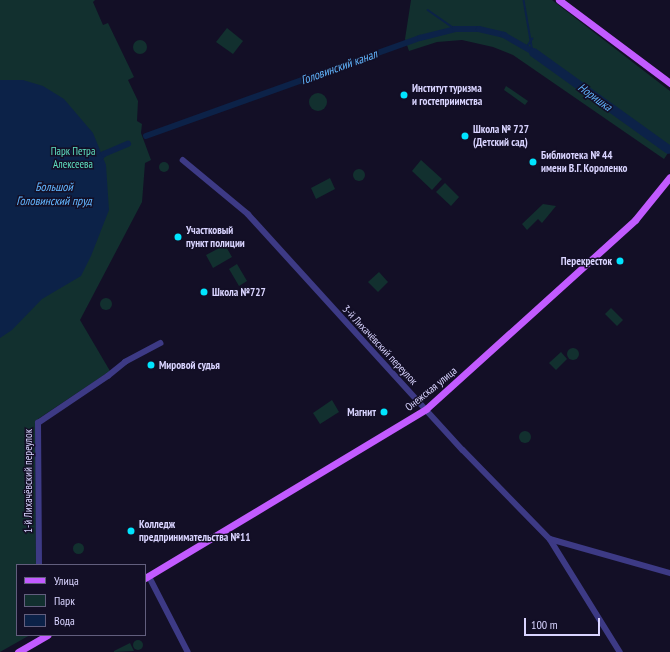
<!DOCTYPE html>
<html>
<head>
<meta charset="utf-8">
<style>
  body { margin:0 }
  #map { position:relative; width:670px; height:652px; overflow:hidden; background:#130f26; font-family:"PT Sans Narrow",sans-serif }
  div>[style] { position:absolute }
  .green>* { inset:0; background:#12302f }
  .round { border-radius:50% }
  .water>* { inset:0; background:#0c2248 }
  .stream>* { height:1.5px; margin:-0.75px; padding:0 0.75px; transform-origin:0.75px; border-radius:0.75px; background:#0c2248 }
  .canal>* { height:5.5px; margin:-2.75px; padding:0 2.75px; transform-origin:2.75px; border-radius:2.75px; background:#0c2248 }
  .river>* { height:9px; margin:-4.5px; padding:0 4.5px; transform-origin:4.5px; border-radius:4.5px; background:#0c2248 }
  .minor>* { height:5.5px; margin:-2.75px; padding:0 2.75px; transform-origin:2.75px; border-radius:2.75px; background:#3d3a85 }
  .major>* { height:7px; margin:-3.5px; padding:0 3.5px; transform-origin:3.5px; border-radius:3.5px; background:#c25bff }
  .dots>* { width:11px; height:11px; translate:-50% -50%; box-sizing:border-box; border:2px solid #130f26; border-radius:50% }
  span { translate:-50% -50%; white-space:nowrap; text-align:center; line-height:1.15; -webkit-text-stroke:3px #130f26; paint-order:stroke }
  .poi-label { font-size:11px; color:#d9d4ff; font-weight:700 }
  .left { translate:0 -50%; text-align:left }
  .right { translate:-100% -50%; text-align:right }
  .park-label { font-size:11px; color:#5fe0c0 }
  .street-label { font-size:11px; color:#d9d4ff }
  .water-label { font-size:12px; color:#62b6ff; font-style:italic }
  .legend { position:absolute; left:16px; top:564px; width:130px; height:72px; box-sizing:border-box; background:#130f26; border:1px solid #625e7d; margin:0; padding:5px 7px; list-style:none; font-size:12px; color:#d9d4ff }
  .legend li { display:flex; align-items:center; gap:8px; height:20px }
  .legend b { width:20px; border:1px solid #625e7d }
  .scale { position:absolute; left:524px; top:618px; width:76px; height:18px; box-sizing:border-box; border:2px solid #d9d4ff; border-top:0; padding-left:5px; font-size:12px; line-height:14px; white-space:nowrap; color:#d9d4ff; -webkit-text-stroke:3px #130f26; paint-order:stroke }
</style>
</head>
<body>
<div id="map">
  <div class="green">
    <div style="clip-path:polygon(0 0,95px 0,93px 2px,103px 25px,108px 23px,134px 77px,128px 80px,138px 101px,137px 121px,142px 124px,141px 133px,151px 160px,145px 163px,142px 202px,80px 320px,110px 371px,35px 421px,36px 565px,17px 565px,17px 635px,30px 635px,0 652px)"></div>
    <div style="clip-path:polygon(411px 0,552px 0,670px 91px,670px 150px,664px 159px,513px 55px,493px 47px,462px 40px,437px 42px,409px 51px,405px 39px)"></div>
    <div style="clip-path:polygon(227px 28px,243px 41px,233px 54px,216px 42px)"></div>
    <div class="round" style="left:133px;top:40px;width:14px;height:14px"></div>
    <div style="clip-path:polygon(506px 86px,528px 101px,525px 105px,504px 90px)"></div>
    <div class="round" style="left:309px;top:93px;width:18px;height:18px"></div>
    <div style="clip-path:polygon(421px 160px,442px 179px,432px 190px,412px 171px)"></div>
    <div class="round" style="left:159px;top:162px;width:10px;height:10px"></div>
    <div class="round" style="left:353px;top:169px;width:12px;height:12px"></div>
    <div style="clip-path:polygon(330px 178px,335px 189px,316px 199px,311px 188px)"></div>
    <div style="clip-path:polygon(445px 183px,459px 197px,451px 206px,436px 192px)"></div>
    <div style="clip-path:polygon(543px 204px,556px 206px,542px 223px,538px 219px,527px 230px,522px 224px)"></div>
    <div style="clip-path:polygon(225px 245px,232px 257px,213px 268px,206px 255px)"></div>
    <div style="clip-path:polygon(237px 264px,247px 281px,239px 286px,229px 269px)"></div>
    <div style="clip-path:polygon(379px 272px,388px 282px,378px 292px,368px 282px)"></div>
    <div class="round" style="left:100px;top:298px;width:12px;height:12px"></div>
    <div style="clip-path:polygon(611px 308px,623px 320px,617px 326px,605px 314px)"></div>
    <div class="round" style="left:567px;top:348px;width:12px;height:12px"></div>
    <div style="clip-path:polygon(561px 352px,567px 359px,556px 370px,549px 363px)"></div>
    <div style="clip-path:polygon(332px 400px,339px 412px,320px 424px,313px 413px)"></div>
    <div class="round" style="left:519px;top:431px;width:12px;height:12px"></div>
    <div class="round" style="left:72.5px;top:542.5px;width:11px;height:11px"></div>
    <div class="round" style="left:133px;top:640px;width:10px;height:10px"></div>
    <div style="clip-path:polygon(130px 643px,134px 651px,114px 652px,114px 651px)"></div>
  </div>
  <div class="water">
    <div style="clip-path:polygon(0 80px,23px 80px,43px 86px,64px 99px,93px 133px,106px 165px,109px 210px,91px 256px,81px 276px,42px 299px,12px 330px,0 338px)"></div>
  </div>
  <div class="stream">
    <div style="left:524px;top:0;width:53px;rotate:80.2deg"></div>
    <div style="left:428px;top:10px;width:33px;rotate:35deg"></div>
    <div style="left:526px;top:48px;width:11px;rotate:-56deg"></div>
  </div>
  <div class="canal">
    <div style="left:146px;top:136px;width:291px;rotate:-19.7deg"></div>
    <div style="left:420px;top:38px;width:36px;rotate:-14deg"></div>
    <div style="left:455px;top:29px;width:24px"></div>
    <div style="left:479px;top:29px;width:26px;rotate:13deg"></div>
    <div style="left:504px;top:35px;width:34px;rotate:30deg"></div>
    <div style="left:98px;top:160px;width:8px;rotate:-45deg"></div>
    <div style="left:104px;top:154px;width:26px;rotate:-23deg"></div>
  </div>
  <div class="river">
    <div style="left:533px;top:52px;width:166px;rotate:35.7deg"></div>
  </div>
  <div class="minor">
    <div style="left:183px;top:160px;width:85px;rotate:39.7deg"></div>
    <div style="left:248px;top:214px;width:319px;rotate:47.7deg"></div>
    <div style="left:463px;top:450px;width:124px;rotate:45.7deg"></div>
    <div style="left:550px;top:539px;width:133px;rotate:58.2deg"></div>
    <div style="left:550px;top:539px;width:125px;rotate:15.8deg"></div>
    <div style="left:39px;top:565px;width:142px;rotate:-90.4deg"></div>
    <div style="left:38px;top:423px;width:84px;rotate:-33.9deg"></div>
    <div style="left:108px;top:376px;width:22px;rotate:-39deg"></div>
    <div style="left:125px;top:362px;width:40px;rotate:-28deg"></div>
    <div style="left:149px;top:576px;width:85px;rotate:62.8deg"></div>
  </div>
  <div class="major">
    <div style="left:559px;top:0;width:139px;rotate:36.8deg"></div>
    <div style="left:145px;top:578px;width:328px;rotate:-31deg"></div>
    <div style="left:426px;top:409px;width:282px;rotate:-42.1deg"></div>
    <div style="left:635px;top:220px;width:55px;rotate:-50.9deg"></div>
    <div style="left:18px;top:652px;width:34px;rotate:-30deg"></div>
  </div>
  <div class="dots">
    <div style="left:404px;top:95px;background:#00e5ff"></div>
    <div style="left:465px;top:136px;background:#00e5ff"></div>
    <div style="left:533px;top:162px;background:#00e5ff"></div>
    <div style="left:178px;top:237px;background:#00e5ff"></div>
    <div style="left:620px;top:261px;background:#00e5ff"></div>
    <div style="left:204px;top:292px;background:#00e5ff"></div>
    <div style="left:151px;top:365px;background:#00e5ff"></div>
    <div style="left:384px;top:412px;background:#00e5ff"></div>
    <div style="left:131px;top:531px;background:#00e5ff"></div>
  </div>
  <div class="poi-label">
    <span class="left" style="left:412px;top:95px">Институт туризма<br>и гостеприимства</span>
    <span class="left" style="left:473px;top:136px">Школа № 727<br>(Детский сад)</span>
    <span class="left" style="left:541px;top:162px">Библиотека № 44<br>имени В.Г. Короленко</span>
    <span class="left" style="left:186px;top:237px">Участковый<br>пункт полиции</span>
    <span class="right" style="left:612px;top:261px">Перекресток</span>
    <span class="left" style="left:212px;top:292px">Школа №727</span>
    <span class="left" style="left:159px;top:365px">Мировой судья</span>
    <span class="right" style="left:376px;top:412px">Магнит</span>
    <span class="left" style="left:139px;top:531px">Колледж<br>предпринимательства №11</span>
  </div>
  <div class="park-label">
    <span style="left:73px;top:158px">Парк Петра<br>Алексеева</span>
  </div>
  <div class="street-label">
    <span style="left:380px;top:345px;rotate:47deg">3-й Лихачёвский переулок</span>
    <span style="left:431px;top:389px;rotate:-39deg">Онежская улица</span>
    <span style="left:28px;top:481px;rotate:-90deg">1-й Лихачёвский переулок</span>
  </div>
  <div class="water-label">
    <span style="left:339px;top:67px;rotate:-20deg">Головинский канал</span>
    <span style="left:595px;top:97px;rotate:36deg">Норишка</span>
    <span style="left:54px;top:194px">Большой<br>Головинский пруд</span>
  </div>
  <ul class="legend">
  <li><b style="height:5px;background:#c25bff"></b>Улица</li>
  <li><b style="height:11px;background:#12302f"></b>Парк</li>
  <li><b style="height:11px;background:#0c2248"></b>Вода</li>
  </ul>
  <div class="scale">100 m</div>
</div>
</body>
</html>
